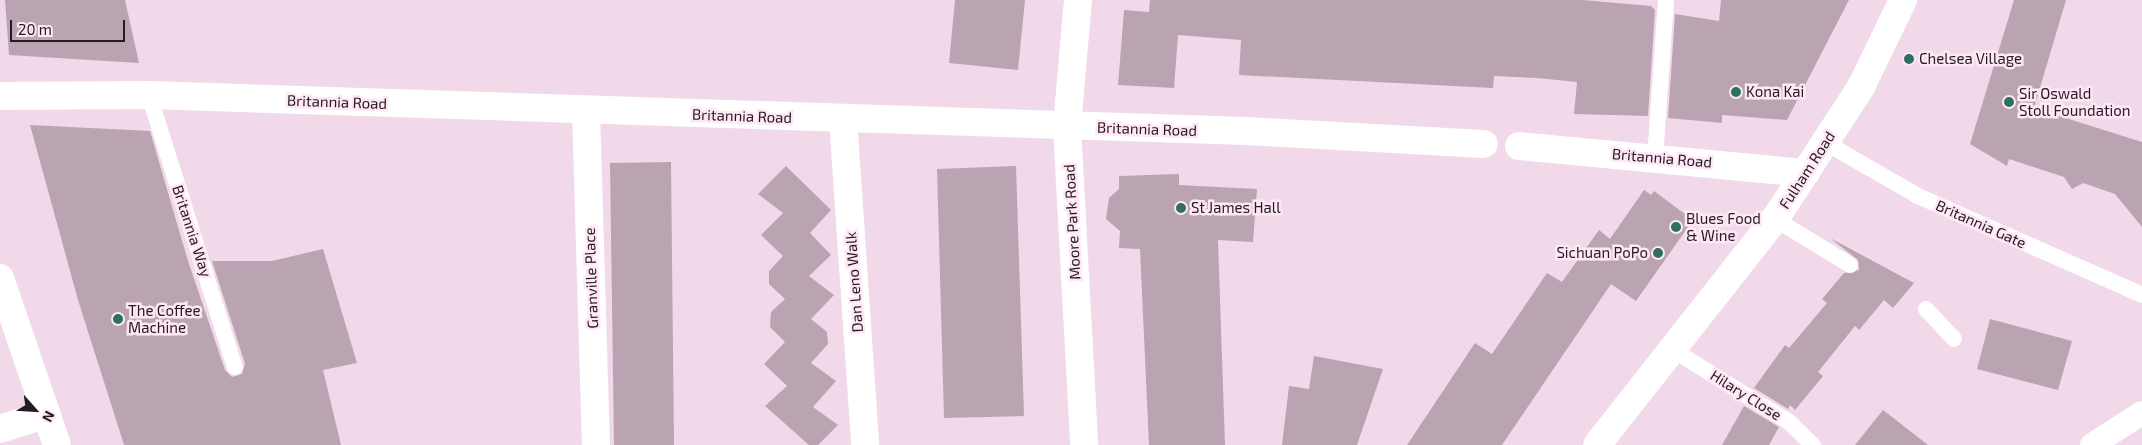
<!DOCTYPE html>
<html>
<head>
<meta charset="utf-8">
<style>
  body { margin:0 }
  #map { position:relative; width:2142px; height:445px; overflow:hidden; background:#f1d9e9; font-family:"Exo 2",sans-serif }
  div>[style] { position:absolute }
  .building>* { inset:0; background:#baa4b2 }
  .service>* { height:16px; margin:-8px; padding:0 8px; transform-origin:8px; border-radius:8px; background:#fff }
  .pedestrian>* { height:24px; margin:-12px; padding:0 12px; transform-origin:12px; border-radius:12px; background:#fff }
  .minor>* { height:28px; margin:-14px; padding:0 14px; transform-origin:14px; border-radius:14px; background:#fff }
  .primary>* { height:28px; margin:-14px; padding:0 14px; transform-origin:14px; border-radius:14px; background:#fff }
  .dots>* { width:14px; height:14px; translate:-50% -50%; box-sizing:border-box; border:2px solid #ffe7f6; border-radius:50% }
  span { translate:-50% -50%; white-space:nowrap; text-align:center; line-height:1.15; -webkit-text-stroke:5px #ffe7f6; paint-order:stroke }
  .poi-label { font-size:15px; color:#241c22 }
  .left { translate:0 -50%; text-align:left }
  .right { translate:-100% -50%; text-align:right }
  .street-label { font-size:15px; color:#241c22 }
  .north { position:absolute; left:10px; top:385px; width:50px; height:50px; -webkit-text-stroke:4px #ffe7f6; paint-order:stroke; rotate:116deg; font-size:14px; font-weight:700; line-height:20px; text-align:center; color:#241c22 }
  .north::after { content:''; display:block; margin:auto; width:18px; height:22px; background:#241c22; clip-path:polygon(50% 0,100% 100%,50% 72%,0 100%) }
  .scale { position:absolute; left:10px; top:20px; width:115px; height:22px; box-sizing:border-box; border:2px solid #241c22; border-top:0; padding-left:6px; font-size:15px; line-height:18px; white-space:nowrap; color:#241c22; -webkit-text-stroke:4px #ffe7f6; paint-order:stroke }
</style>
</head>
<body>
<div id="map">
  <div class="building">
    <div style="clip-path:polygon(5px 0,125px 0,139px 63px,9px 55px)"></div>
    <div style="clip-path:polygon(955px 0,1025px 0,1018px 70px,949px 63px)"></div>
    <div style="clip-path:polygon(1150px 0,1583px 0,1651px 6px,1655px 10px,1648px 116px,1574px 114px,1577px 82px,1537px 78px,1494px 76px,1493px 88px,1239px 75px,1241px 40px,1178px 35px,1174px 88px,1118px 85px,1124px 10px,1149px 12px)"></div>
    <div style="clip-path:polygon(1721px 0,1849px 0,1787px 120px,1722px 115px,1722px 123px,1668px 118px,1675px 14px,1719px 21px)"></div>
    <div style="clip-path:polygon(2014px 0,2066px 0,2034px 108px,2142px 142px,2142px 227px,2115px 194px,2083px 183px,2072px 189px,2064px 177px,2009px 159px,2007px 166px,1970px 144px)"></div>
    <div style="clip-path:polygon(30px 125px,150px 131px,188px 261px,225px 370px,232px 377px,242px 374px,245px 364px,212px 261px,272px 261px,323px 249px,357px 363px,323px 370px,341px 445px,124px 445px,78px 300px)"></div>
    <div style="clip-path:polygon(671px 162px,674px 445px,614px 445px,610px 163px)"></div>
    <div style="clip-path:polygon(786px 166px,831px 210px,810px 233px,831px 255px,809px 276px,834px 295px,811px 319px,827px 332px,828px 344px,811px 363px,836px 381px,813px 407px,838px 425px,818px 445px,809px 445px,765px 406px,787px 386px,764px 364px,785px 342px,770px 327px,771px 312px,785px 299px,769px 284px,769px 271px,783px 256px,761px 235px,783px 213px,758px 194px)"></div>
    <div style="clip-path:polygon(1016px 166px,1024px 416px,944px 418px,937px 169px)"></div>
    <div style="clip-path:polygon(1179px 174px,1179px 185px,1257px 189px,1253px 242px,1218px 240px,1225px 445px,1149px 445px,1140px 249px,1119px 248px,1120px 231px,1106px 219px,1109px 198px,1119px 189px,1119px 176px)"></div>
    <div style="clip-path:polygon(1644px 190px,1651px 195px,1654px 191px,1693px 220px,1636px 301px,1611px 284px,1502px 445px,1407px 445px,1475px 343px,1492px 354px,1547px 273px,1562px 282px,1599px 230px,1610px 239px)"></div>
    <div style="clip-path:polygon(1830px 238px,1914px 283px,1893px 308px,1884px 300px,1859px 330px,1855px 326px,1818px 372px,1823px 376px,1795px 410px,1790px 405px,1788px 409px,1754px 388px,1785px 345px,1789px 348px,1827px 303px,1822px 299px,1844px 273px,1859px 270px,1858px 260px)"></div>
    <div style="clip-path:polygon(1990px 319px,2072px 341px,2058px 390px,1977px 369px)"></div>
    <div style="clip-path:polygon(1314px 356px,1383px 369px,1357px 445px,1282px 445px,1289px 386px,1309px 389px)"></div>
    <div style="clip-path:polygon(1744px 406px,1779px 427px,1769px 445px,1722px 445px)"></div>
    <div style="clip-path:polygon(1883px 410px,1928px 445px,1855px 445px)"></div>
  </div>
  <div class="service">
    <div style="left:149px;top:95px;width:285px;rotate:72.5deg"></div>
    <div style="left:1826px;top:143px;width:106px;rotate:29.9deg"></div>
    <div style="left:1918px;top:196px;width:245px;rotate:23.8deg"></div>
    <div style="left:1655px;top:158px;width:158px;rotate:-86deg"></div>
    <div style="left:1775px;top:219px;width:88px;rotate:31.5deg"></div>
    <div style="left:1926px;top:309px;width:41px;rotate:47deg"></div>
    <div style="left:1673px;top:350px;width:137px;rotate:31.8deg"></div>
    <div style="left:1789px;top:422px;width:33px;rotate:44deg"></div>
  </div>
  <div class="pedestrian">
    <div style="left:2092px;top:445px;width:59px;rotate:-32.6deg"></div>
  </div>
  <div class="minor">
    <div style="left:1078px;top:0;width:127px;rotate:95deg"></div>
    <div style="left:1067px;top:127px;width:318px;rotate:86.9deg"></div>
    <div style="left:0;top:96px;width:149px;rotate:-0.4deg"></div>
    <div style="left:149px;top:95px;width:1097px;rotate:1.88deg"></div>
    <div style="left:1245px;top:131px;width:239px;rotate:3.1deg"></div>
    <div style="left:586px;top:111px;width:334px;rotate:88.3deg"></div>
    <div style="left:843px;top:119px;width:327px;rotate:86.1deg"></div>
    <div style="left:1519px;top:146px;width:288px;rotate:5.4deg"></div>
    <div style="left:0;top:429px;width:49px;rotate:-17.7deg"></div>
  </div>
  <div class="primary">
    <div style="left:0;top:278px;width:176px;rotate:71.2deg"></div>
    <div style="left:1597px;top:445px;width:288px;rotate:-51.8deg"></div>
    <div style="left:1775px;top:219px;width:158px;rotate:-56.9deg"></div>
    <div style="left:1861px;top:87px;width:97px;rotate:-64.2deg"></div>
  </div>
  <div class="dots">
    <div style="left:1909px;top:59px;background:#2d7061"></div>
    <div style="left:1736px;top:92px;background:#2d7061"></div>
    <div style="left:2009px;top:102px;background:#2d7061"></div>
    <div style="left:1181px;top:208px;background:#2d7061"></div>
    <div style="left:1676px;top:227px;background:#2d7061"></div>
    <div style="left:1658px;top:253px;background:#2d7061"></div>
    <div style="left:118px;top:319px;background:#2d7061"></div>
  </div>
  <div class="poi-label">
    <span class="left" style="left:1919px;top:59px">Chelsea Village</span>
    <span class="left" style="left:1746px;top:92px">Kona Kai</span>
    <span class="left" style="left:2019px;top:102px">Sir Oswald<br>Stoll Foundation</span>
    <span class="left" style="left:1191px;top:208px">St James Hall</span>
    <span class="left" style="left:1686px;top:227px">Blues Food<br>&amp; Wine</span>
    <span class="right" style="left:1648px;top:253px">Sichuan PoPo</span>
    <span class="left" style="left:128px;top:319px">The Coffee<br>Machine</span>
  </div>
  <div class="street-label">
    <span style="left:337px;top:102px;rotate:2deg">Britannia Road</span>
    <span style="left:742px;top:116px;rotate:2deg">Britannia Road</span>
    <span style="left:1147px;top:129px;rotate:2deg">Britannia Road</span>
    <span style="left:1662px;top:158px;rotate:5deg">Britannia Road</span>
    <span style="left:1807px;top:170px;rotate:-57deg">Fulham Road</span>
    <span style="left:1072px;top:222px;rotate:-93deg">Moore Park Road</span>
    <span style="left:1981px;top:224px;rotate:24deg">Britannia Gate</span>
    <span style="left:192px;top:231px;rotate:72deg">Britannia Way</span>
    <span style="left:591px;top:278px;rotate:-92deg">Granville Place</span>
    <span style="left:854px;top:282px;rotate:-94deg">Dan Leno Walk</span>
    <span style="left:1746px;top:395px;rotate:32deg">Hilary Close</span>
  </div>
  <div class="north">N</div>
  <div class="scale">20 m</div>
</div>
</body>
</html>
